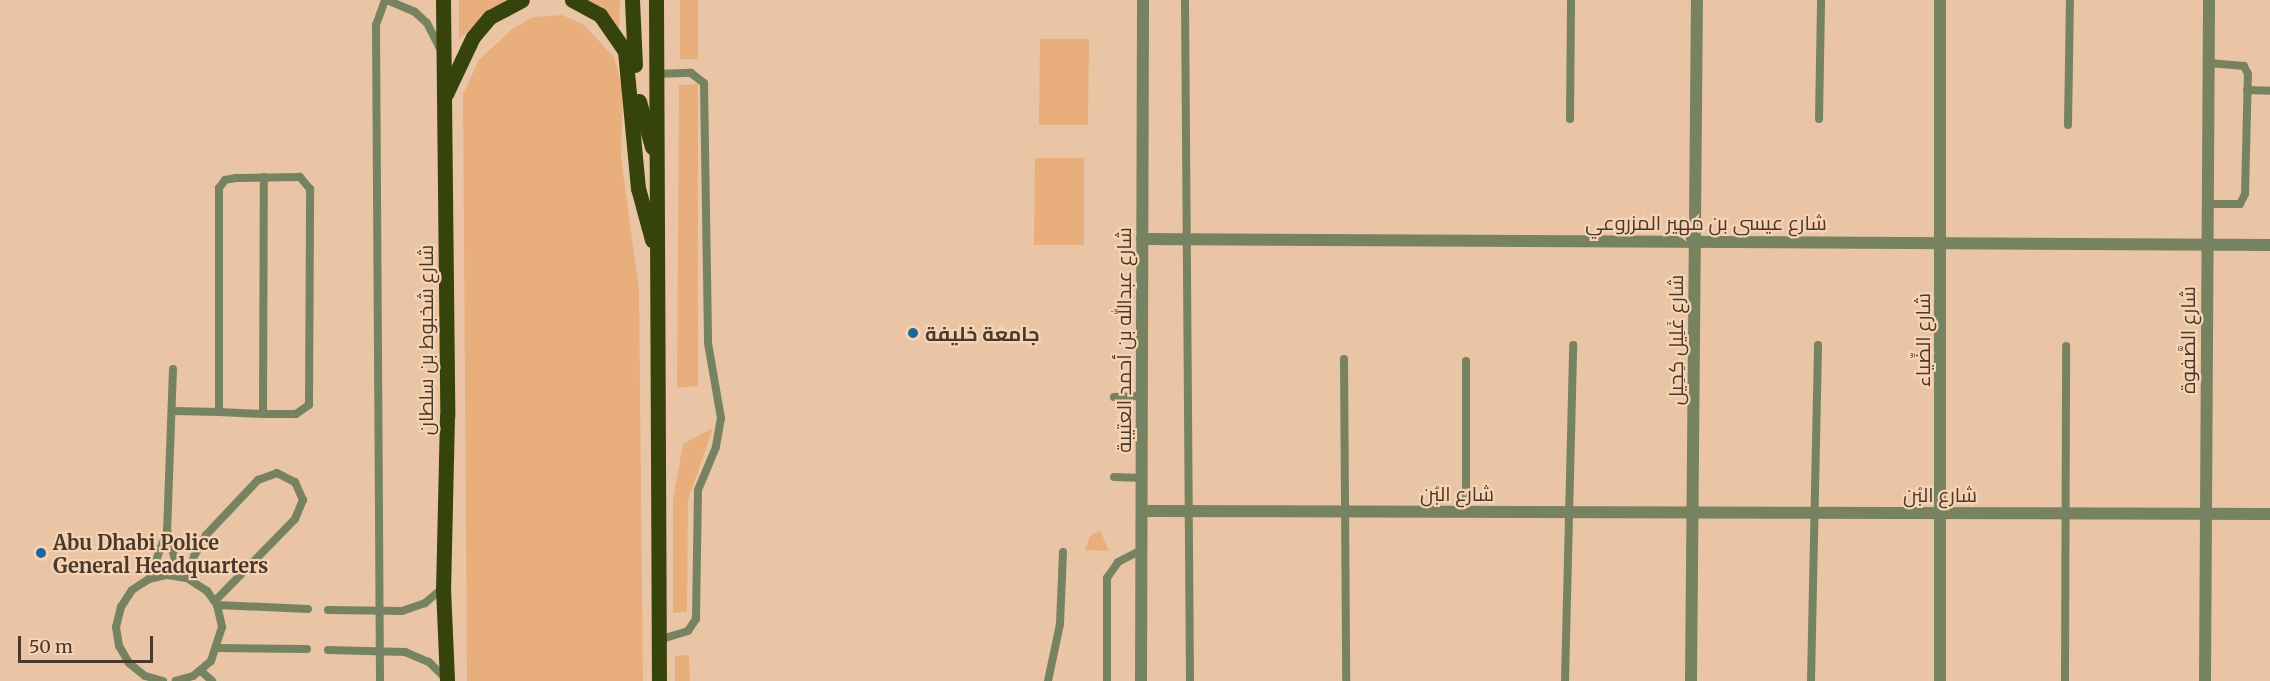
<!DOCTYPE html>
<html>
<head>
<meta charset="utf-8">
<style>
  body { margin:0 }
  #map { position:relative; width:2270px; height:681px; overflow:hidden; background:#e9c5a6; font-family:Merriweather,Cairo,serif }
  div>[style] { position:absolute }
  .green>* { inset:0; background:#e8af7c }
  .service>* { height:8px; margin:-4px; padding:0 4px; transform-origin:4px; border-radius:4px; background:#778360 }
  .minor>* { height:12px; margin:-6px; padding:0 6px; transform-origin:6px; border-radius:6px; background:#778360 }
  .primary>* { height:15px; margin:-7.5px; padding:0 7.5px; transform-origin:7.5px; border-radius:7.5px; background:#36440b }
  .dots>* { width:16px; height:16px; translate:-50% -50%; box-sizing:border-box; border:3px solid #f7d2b3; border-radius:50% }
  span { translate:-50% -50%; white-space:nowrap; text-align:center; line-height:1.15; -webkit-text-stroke:4.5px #f7d2b3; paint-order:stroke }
  .street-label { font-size:20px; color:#47392c }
  .poi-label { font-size:20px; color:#47392c; font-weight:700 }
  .left { translate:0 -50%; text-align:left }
  .scale { position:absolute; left:18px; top:636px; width:135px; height:27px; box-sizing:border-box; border:3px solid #47392c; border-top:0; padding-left:8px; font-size:18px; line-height:21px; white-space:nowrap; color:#47392c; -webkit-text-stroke:4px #f7d2b3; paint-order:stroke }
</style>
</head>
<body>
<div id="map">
  <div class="green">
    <div style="clip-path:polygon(459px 0,505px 0,459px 39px)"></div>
    <div style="clip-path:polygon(581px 0,620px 0,619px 29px,588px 3px)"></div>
    <div style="clip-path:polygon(680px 0,698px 0,698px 59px,680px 59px)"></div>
    <div style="clip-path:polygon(562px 15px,583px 24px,614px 57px,623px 90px,621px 157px,639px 290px,643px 681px,467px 681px,463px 94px,479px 60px,511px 30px,533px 17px)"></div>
    <div style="clip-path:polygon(1040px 39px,1089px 39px,1088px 125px,1039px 125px)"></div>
    <div style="clip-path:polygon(698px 84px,698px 386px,677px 388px,679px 85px)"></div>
    <div style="clip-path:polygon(1035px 158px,1084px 158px,1084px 245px,1034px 245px)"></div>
    <div style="clip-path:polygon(713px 428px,688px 500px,687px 612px,673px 613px,673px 499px,683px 444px)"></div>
    <div style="clip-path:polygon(1100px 530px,1109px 551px,1085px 550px,1090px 536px)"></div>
    <div style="clip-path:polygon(689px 655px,690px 681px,675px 681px,675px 656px)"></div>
  </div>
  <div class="service">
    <div style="left:387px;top:0;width:30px;rotate:23deg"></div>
    <div style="left:415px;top:12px;width:16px;rotate:43deg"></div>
    <div style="left:427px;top:23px;width:28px;rotate:63deg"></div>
    <div style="left:1185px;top:0;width:681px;rotate:89.58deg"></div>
    <div style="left:656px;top:74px;width:35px;rotate:-2deg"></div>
    <div style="left:691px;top:73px;width:16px;rotate:38deg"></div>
    <div style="left:704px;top:83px;width:260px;rotate:89.1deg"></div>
    <div style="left:708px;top:343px;width:76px;rotate:80.2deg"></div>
    <div style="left:721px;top:418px;width:29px;rotate:100deg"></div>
    <div style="left:716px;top:447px;width:47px;rotate:112.7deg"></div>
    <div style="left:698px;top:490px;width:129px;rotate:90.9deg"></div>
    <div style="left:696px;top:619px;width:14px;rotate:124deg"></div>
    <div style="left:688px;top:631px;width:30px;rotate:163deg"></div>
    <div style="left:2247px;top:90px;width:23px;rotate:2deg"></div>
    <div style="left:1570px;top:119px;width:119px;rotate:-89.5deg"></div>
    <div style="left:1819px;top:119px;width:119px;rotate:-89deg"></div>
    <div style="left:2068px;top:125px;width:125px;rotate:-89.1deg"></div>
    <div style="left:2207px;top:204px;width:33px"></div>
    <div style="left:2240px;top:204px;width:11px;rotate:-63deg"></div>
    <div style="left:2245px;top:194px;width:120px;rotate:-88.6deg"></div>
    <div style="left:2248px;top:74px;width:9px;rotate:-117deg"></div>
    <div style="left:2244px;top:66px;width:35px;rotate:-175deg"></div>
    <div style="left:1344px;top:359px;width:322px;rotate:89.6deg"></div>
    <div style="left:1466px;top:361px;width:151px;rotate:90deg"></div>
    <div style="left:173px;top:369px;width:161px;rotate:92.1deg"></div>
    <div style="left:167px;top:530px;width:30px;rotate:75deg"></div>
    <div style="left:175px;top:559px;width:22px;rotate:58deg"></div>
    <div style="left:1114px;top:397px;width:28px;rotate:-2deg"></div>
    <div style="left:174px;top:411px;width:45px;rotate:1.3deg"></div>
    <div style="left:219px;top:412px;width:44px;rotate:2.6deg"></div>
    <div style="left:263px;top:414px;width:33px"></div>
    <div style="left:296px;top:414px;width:16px;rotate:-35deg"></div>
    <div style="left:309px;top:405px;width:216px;rotate:-89.7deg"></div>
    <div style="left:310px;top:189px;width:16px;rotate:-130deg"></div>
    <div style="left:300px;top:177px;width:64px;rotate:179.1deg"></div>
    <div style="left:236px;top:178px;width:11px;rotate:170deg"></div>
    <div style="left:225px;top:180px;width:10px;rotate:127deg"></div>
    <div style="left:219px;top:188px;width:224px;rotate:90deg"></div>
    <div style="left:263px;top:414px;width:237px;rotate:-89.8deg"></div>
    <div style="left:1114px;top:477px;width:28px;rotate:2deg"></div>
    <div style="left:187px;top:578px;width:23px;rotate:-72deg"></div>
    <div style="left:194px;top:556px;width:24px;rotate:-60deg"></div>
    <div style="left:206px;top:535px;width:76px;rotate:-46.6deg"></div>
    <div style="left:258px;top:480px;width:20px;rotate:-20deg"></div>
    <div style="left:277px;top:473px;width:20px;rotate:27deg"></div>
    <div style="left:295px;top:482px;width:20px;rotate:66deg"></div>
    <div style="left:303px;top:500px;width:21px;rotate:113deg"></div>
    <div style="left:295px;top:519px;width:115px;rotate:134.3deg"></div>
    <div style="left:149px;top:579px;width:48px;rotate:-69.3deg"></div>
    <div style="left:217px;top:605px;width:91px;rotate:2.5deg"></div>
    <div style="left:328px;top:610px;width:74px;rotate:0.8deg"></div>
    <div style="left:402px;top:611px;width:24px;rotate:-19deg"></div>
    <div style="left:425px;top:603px;width:23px;rotate:-40deg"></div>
    <div style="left:218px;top:648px;width:89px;rotate:0.6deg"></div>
    <div style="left:328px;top:650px;width:77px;rotate:1.5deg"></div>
    <div style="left:405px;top:652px;width:26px;rotate:23deg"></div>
    <div style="left:429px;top:662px;width:23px;rotate:45deg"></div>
    <div style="left:201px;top:671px;width:15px;rotate:42deg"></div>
    <div style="left:163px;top:681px;width:19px;rotate:-164deg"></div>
    <div style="left:145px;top:676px;width:21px;rotate:-141deg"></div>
    <div style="left:129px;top:663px;width:20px;rotate:-120deg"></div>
    <div style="left:119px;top:646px;width:19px;rotate:-99deg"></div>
    <div style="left:116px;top:627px;width:21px;rotate:-76deg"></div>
    <div style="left:121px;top:607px;width:20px;rotate:-57deg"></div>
    <div style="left:132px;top:590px;width:20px;rotate:-33deg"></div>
    <div style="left:149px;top:579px;width:18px;rotate:-13deg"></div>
    <div style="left:167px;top:575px;width:20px;rotate:9deg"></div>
    <div style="left:187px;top:578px;width:24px;rotate:33deg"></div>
    <div style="left:207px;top:591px;width:17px;rotate:54deg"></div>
    <div style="left:217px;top:605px;width:23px;rotate:77deg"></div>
    <div style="left:222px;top:627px;width:36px;rotate:108deg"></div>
    <div style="left:211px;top:661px;width:23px;rotate:140deg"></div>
    <div style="left:193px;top:676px;width:18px;rotate:164deg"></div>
    <div style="left:380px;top:681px;width:656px;rotate:-90.35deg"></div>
    <div style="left:376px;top:25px;width:27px;rotate:-70deg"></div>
    <div style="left:1048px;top:681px;width:58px;rotate:-78.1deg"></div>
    <div style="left:1060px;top:624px;width:72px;rotate:-87.6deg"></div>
    <div style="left:1107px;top:681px;width:103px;rotate:-90deg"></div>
    <div style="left:1107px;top:578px;width:19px;rotate:-55deg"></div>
    <div style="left:1118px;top:562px;width:27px;rotate:-27deg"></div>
    <div style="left:1565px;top:681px;width:336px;rotate:-88.6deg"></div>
    <div style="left:1811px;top:681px;width:336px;rotate:-88.8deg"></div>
    <div style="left:2065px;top:681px;width:335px;rotate:-89.8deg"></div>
  </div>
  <div class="minor">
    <div style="left:1142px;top:239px;width:1128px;rotate:0.3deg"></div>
    <div style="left:1142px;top:511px;width:1128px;rotate:0.15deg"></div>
    <div style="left:1141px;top:681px;width:681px;rotate:-89.83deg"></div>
    <div style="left:1691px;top:681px;width:681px;rotate:-89.5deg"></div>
    <div style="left:1940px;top:681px;width:681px;rotate:-90deg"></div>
    <div style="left:2205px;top:681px;width:681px;rotate:-89.66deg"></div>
  </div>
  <div class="primary">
    <div style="left:443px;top:0;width:416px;rotate:89.4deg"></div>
    <div style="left:447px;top:416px;width:172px;rotate:91.3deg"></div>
    <div style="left:443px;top:588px;width:93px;rotate:87.5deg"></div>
    <div style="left:572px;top:0;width:32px;rotate:28deg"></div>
    <div style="left:600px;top:15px;width:44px;rotate:55.2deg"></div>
    <div style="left:625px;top:51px;width:138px;rotate:84.6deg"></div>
    <div style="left:638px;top:188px;width:54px;rotate:74.9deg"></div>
    <div style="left:632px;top:0;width:65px;rotate:87.4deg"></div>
    <div style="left:656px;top:0;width:681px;rotate:89.75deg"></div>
    <div style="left:446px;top:94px;width:63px;rotate:-64.7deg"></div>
    <div style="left:473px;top:37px;width:26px;rotate:-50deg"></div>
    <div style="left:490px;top:17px;width:36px;rotate:-28deg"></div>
    <div style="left:639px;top:101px;width:48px;rotate:74.2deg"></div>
  </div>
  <div class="dots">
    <div style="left:913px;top:333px;background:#1a699b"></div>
    <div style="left:41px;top:553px;background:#1a699b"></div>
  </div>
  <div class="street-label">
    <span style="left:1706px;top:222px">شارع عيسى بن مهير المزروعي</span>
    <span style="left:425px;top:340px;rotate:-90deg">شارع شخبوط بن سلطان</span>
    <span style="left:1123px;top:340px;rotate:-90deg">شارع عبدالله بن أحمد العتيبة</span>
    <span style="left:1675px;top:340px;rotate:-90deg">شارع غَلِيل كِحِيل</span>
    <span style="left:1922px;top:340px;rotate:-90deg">شارع الضِّياء</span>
    <span style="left:2187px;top:340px;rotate:-90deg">شارع الصَّفوة</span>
    <span style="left:1457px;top:493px">شارع البُن</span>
    <span style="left:1940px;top:494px">شارع البُن</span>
  </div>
  <div class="poi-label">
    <span class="left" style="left:925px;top:333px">جامعة خليفة</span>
    <span class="left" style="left:53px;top:554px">Abu Dhabi Police<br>General Headquarters</span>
  </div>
  <div class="scale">50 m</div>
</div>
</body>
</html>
